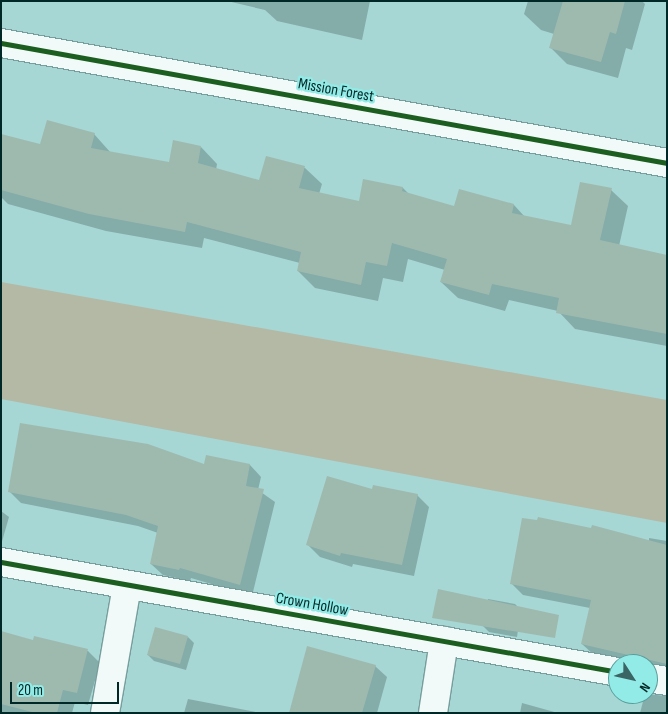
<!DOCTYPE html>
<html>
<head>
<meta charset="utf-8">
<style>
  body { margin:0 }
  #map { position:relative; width:668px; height:714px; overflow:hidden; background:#a6d7d4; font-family:"Sofia Sans Condensed",sans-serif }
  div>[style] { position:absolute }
  .green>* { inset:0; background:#b4b9a5 }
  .shadow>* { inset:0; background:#0003 }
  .building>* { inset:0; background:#9ebaae }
  .roads { filter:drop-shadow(1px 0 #769e9c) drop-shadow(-1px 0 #769e9c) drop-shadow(0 1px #769e9c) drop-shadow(0 -1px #769e9c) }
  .minor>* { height:28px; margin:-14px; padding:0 14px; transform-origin:14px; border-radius:14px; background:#f2f9f9 }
  .cycleway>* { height:5px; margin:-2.5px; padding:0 2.5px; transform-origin:2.5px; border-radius:2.5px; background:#1b5e20 }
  span { translate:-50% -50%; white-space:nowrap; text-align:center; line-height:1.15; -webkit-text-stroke:4.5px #92ebe6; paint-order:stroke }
  .street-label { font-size:16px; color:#002827 }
  .frame { position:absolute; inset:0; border:2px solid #002827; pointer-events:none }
  .north { position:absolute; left:608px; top:654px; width:50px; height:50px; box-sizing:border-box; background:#92ebe6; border:1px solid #589d9a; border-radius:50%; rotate:125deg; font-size:14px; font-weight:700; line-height:20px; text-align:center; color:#002827 }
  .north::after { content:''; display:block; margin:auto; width:18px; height:22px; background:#3a6564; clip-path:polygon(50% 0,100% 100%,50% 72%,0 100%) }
  .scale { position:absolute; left:10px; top:682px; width:109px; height:22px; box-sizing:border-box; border:2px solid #002827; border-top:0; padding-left:6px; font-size:15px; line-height:18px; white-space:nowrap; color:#002827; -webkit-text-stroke:4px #92ebe6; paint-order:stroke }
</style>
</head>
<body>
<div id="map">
  <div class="green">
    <div style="clip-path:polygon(1px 282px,667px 400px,667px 523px,1px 399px)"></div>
  </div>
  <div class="shadow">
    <div style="clip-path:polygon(227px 1px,370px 1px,362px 40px,277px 21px,265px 10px)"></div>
    <div style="clip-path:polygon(528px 1px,642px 1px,645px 4px,632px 50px,626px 48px,618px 78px,567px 64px,550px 47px,554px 34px,541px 30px,524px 14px)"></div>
    <div style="clip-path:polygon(94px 134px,111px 153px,170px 164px,201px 147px,217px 164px,216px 170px,260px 182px,267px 158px,305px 168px,322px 184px,319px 194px,360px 202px,364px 180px,403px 188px,410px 195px,455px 207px,514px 205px,525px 217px,572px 226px,611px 190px,628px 206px,619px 246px,667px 256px,667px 346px,575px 329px,558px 311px,509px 300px,505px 311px,458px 298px,441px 282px,445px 270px,408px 259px,403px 282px,383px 278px,378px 301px,315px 288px,298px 271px,300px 263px,204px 238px,202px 248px,106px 231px,8px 204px,1px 197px,1px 149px,41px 146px)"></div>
    <div style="clip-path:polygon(207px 457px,250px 465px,261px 477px,258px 490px,275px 502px,252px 596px,191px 578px,190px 581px,163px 575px,151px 564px,158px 533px,138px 526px,21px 503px,9px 491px,205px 465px)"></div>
    <div style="clip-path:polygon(373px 490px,417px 495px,429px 507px,414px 576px,353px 564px,352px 567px,320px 557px,308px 545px)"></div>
    <div style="clip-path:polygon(1px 511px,9px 517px,1px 545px)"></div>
    <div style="clip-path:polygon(649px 538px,667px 541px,667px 673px,648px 668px,648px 664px,631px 664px,594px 655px,582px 644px,590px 608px,523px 595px,512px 584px,649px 541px)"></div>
    <div style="clip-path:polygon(488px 599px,515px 604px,521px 610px,517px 637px,489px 632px,483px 626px)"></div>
    <div style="clip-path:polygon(1px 633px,34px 642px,35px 637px,88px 651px,100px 663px,88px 705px,75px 702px,72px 713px,1px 713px)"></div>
    <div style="clip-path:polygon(188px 637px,194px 643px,186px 670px,154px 661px,148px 655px)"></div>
    <div style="clip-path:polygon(375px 666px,387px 677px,377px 713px,290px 713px)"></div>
    <div style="clip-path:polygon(645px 694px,667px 696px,667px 713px,640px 713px)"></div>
    <div style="clip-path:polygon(188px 699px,261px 713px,184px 713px)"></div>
    <div style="clip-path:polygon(522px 703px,558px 713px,520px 713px)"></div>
  </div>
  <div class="building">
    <div style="clip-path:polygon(563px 1px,625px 1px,616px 34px,610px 32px,601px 62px,549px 48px)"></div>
    <div style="clip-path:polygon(47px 120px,95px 133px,91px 148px,169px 162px,173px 140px,201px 146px,198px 163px,259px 180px,266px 156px,305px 166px,299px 188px,359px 201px,363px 179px,403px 187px,402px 191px,454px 206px,459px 189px,514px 204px,512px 213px,571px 225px,580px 182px,612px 188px,600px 240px,667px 255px,667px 334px,556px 313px,559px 298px,492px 284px,489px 295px,440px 282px,447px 259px,392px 243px,387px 266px,366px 262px,361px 285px,297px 271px,301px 252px,187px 222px,185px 232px,89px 214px,1px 190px,1px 134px,40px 144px)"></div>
    <div style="clip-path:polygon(20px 423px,148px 444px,204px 464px,206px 455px,250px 464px,246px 486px,264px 489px,240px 585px,180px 568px,179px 570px,150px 564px,158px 526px,126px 515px,8px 492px)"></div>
    <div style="clip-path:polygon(327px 476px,372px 489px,373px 485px,418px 494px,402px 565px,341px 553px,340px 556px,306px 545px)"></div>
    <div style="clip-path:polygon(538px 517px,591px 528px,592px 525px,667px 545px,667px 664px,581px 644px,591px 600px,510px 584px,522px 518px,537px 520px)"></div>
    <div style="clip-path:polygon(438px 589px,559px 615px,555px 638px,432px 618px)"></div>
    <div style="clip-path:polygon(155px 627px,188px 636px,180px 664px,147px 655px)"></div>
    <div style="clip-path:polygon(1px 631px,33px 640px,34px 636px,88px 649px,77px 693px,63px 690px,57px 713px,36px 713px,1px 704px)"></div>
    <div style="clip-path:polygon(307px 646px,376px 665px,362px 713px,289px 713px)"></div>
  </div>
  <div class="roads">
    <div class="minor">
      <div style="left:1px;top:43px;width:677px;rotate:10.21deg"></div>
      <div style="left:1px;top:562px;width:627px;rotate:10.11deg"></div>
      <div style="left:648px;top:678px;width:19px;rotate:9deg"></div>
      <div style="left:105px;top:713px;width:129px;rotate:-80.2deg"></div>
      <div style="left:433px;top:713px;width:73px;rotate:-81.3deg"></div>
    </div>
  </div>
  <div class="cycleway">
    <div style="left:1px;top:43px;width:677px;rotate:10.21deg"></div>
    <div style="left:1px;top:562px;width:627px;rotate:10.11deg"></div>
  </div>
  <div class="street-label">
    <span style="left:336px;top:91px;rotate:10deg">Mission Forest</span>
    <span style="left:312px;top:605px;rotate:10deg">Crown Hollow</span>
  </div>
  <div class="frame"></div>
  <div class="north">N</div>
  <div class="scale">20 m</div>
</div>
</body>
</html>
